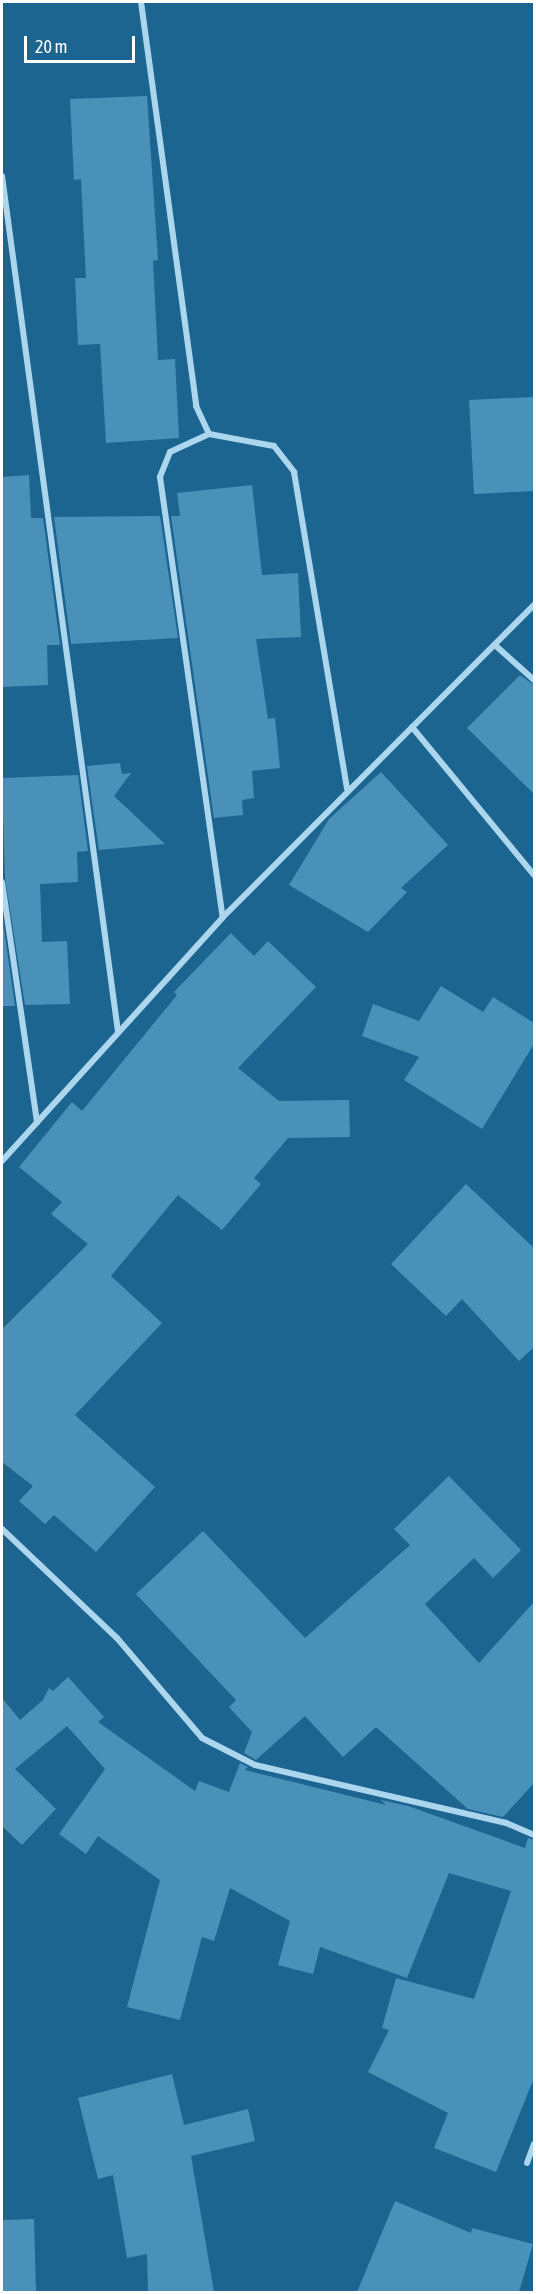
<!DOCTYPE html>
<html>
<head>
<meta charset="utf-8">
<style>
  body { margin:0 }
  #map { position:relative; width:536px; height:2294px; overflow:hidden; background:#1d6591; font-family:"Asap Condensed",sans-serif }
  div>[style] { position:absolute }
  .building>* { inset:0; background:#4a91b9 }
  .minor>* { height:6px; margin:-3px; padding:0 3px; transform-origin:3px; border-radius:3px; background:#acd6ee }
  span { translate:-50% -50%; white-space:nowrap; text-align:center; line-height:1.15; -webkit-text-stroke:5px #1d6591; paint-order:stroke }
  .frame { position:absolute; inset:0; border:3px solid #fff; pointer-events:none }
  .scale { position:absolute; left:24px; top:36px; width:111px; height:27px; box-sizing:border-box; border:3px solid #fff; border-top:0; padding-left:8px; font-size:18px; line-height:21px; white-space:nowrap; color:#fff; -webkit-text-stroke:4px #1d6591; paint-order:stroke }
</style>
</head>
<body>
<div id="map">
  <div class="building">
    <div style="clip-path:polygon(147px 96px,158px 260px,153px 261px,158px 360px,175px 359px,179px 438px,106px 443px,100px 344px,78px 345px,75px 278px,86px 278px,81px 179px,74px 180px,70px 99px)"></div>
    <div style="clip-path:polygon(534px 397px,534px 491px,474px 494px,469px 400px)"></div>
    <div style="clip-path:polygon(29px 475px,31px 518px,43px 518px,60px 645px,47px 645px,48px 685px,2px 687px,2px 477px)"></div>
    <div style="clip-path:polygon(252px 485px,262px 575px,298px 573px,301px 637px,256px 639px,268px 719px,275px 718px,280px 768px,252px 771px,254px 798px,242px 800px,243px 815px,214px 818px,171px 516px,180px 516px,177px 493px)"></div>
    <div style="clip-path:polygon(160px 516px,178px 638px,71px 644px,54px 517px)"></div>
    <div style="clip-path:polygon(520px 675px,534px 685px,534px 794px,467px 728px)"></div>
    <div style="clip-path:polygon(120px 763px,122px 774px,131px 773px,114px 796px,165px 844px,99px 850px,87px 766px)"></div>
    <div style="clip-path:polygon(381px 772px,448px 845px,401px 888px,407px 892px,368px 932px,289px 885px,329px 819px)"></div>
    <div style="clip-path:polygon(78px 775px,88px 851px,77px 852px,78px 882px,40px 884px,42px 942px,67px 941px,70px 1004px,25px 1005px,5px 878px,2px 778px)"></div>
    <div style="clip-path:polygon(2px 915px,15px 1006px,2px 1006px)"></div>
    <div style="clip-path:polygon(231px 933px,254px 956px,268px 941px,316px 987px,238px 1068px,279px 1101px,349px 1100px,350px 1137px,288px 1138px,254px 1178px,261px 1184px,222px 1230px,178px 1195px,111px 1276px,162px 1323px,75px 1415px,155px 1487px,96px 1552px,54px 1515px,45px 1524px,19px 1501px,33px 1486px,2px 1462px,2px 1329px,88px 1244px,51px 1214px,62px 1202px,19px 1167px,72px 1102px,82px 1111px,177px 995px,174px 992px)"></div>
    <div style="clip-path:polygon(441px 986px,483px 1012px,493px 997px,534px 1023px,534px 1044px,482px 1129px,404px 1080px,419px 1057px,362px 1036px,373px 1004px,419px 1021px)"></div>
    <div style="clip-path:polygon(466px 1184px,534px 1248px,534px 1347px,519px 1361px,462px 1299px,446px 1316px,391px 1264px)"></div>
    <div style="clip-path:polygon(449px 1476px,521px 1550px,493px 1578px,474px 1558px,425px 1604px,479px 1663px,534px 1602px,534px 1783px,503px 1817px,468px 1809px,376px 1727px,343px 1757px,305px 1716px,256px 1760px,244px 1753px,252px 1732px,229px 1707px,236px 1700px,136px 1594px,203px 1531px,305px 1638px,410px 1545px,394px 1529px)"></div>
    <div style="clip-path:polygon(68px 1677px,104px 1717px,98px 1722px,195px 1791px,199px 1781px,229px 1792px,240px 1763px,248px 1767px,245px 1770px,386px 1805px,381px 1800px,408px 1806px,525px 1848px,528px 1838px,534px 1840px,534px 2078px,496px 2172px,434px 2148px,448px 2113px,368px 2072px,389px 2030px,382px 2028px,396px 1978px,474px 1999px,511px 1891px,449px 1873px,407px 1978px,320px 1947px,313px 1974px,278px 1965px,290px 1921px,230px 1888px,214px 1941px,202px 1937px,180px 2020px,127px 2007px,160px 1880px,98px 1836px,86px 1854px,59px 1834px,105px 1769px,67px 1726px,15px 1769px,56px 1809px,22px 1845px,2px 1826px,2px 1698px,20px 1720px,43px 1700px,49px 1688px,53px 1691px)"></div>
    <div style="clip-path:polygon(172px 2074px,184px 2125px,248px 2109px,255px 2141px,191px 2156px,214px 2292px,148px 2292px,147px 2254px,127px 2258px,113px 2175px,98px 2179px,78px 2098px)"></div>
    <div style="clip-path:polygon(395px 2201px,471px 2233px,472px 2228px,533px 2244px,519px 2292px,357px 2292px)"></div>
    <div style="clip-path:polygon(34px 2219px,36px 2292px,2px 2292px,2px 2220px)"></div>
  </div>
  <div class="minor">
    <div style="left:141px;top:2px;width:408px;rotate:82.2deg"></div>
    <div style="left:196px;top:406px;width:31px;rotate:65deg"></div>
    <div style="left:209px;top:434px;width:66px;rotate:10.5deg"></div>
    <div style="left:274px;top:446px;width:33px;rotate:52deg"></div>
    <div style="left:294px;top:472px;width:321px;rotate:80.5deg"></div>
    <div style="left:2px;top:176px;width:864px;rotate:82.28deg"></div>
    <div style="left:209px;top:434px;width:43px;rotate:155.2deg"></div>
    <div style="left:170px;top:452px;width:27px;rotate:112deg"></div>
    <div style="left:160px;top:477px;width:444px;rotate:81.9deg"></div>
    <div style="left:496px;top:646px;width:51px;rotate:41.8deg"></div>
    <div style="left:412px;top:727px;width:192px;rotate:50.5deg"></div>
    <div style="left:2px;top:882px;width:243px;rotate:81.7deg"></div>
    <div style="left:2px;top:1161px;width:329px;rotate:-47.8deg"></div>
    <div style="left:223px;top:917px;width:441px;rotate:-45.1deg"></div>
    <div style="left:2px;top:1529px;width:158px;rotate:43.5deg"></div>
    <div style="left:117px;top:1638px;width:131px;rotate:49.6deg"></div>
    <div style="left:202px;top:1738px;width:59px;rotate:27deg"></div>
    <div style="left:255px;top:1765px;width:258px;rotate:13deg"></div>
    <div style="left:506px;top:1823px;width:30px;rotate:23deg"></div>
    <div style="left:527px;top:2163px;width:20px;rotate:-70deg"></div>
  </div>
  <div class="frame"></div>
  <div class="scale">20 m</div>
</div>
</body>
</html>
